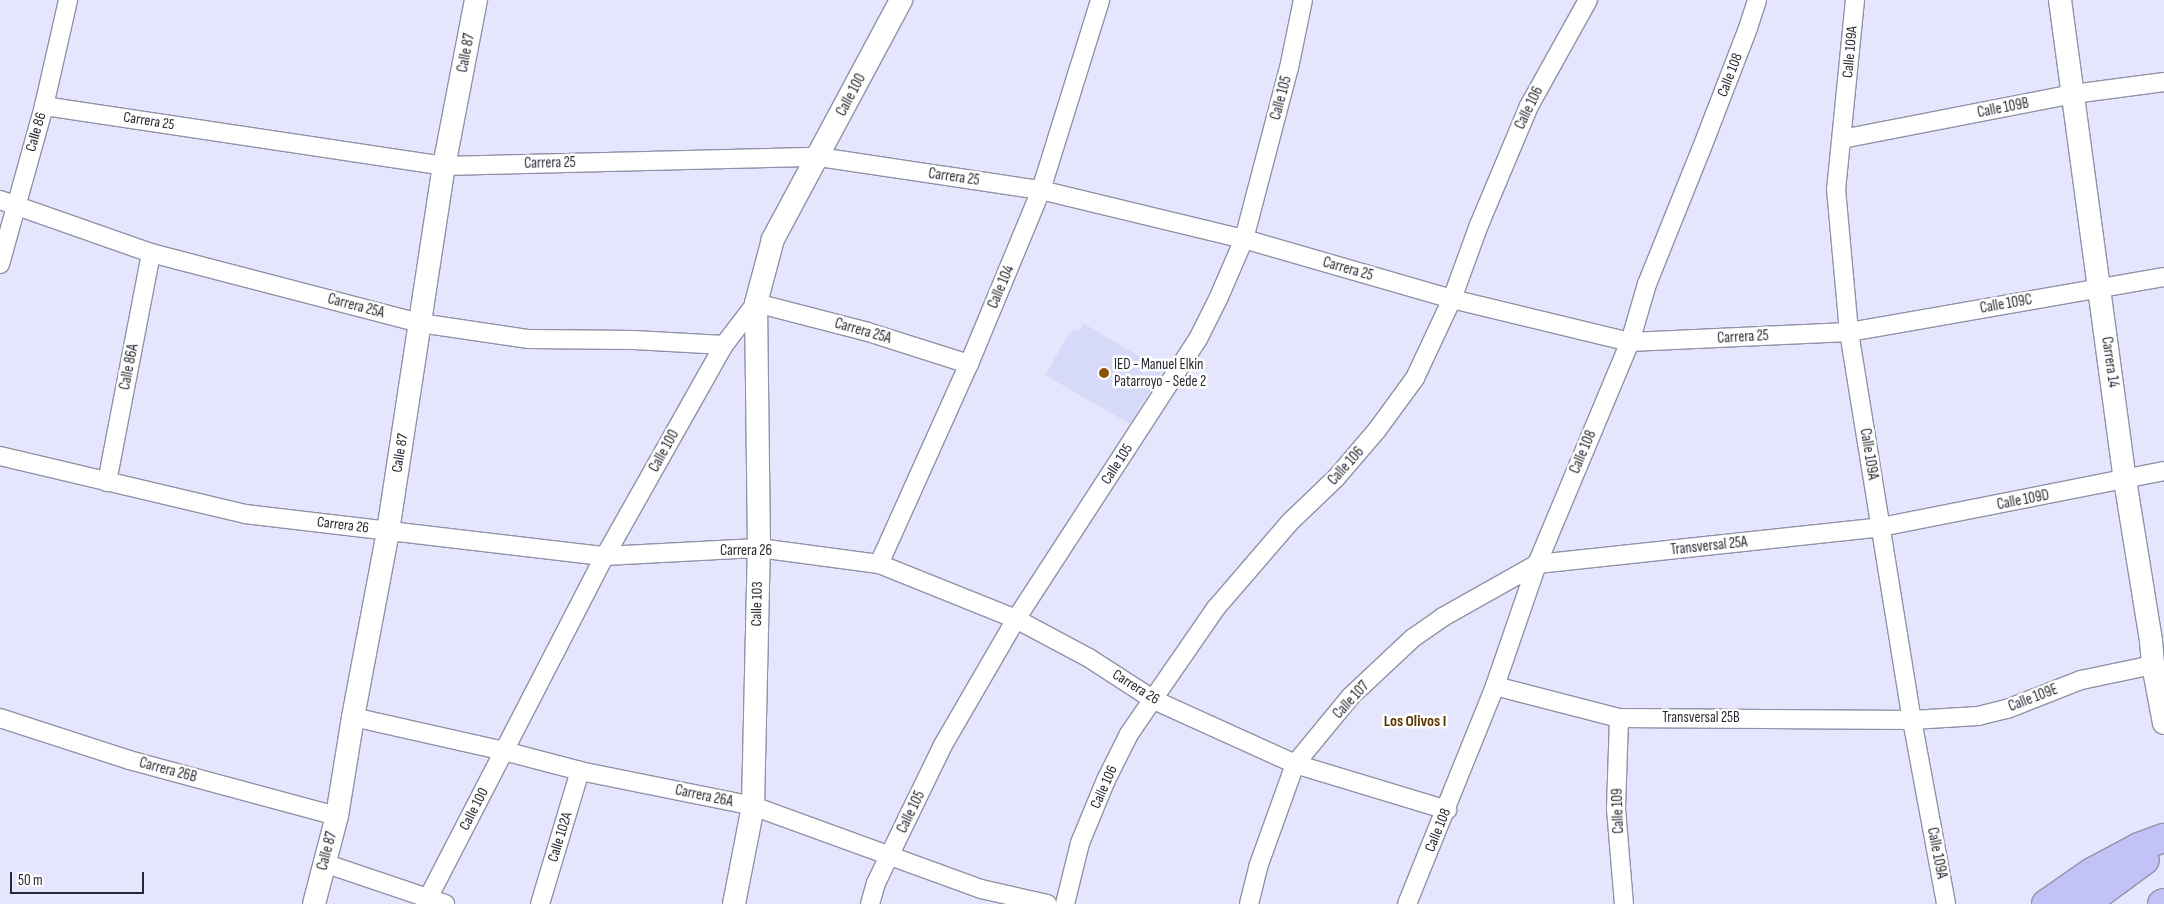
<!DOCTYPE html>
<html>
<head>
<meta charset="utf-8">
<style>
  body { margin:0 }
  #map { position:relative; width:2164px; height:904px; overflow:hidden; background:#e5e6fe; font-family:"Sofia Sans Condensed",sans-serif }
  div>[style] { position:absolute }
  .built>* { inset:0; background:#d7d9f8 }
  .roads { filter:drop-shadow(1px 0 #9192a8) drop-shadow(-1px 0 #9192a8) drop-shadow(0 1px #9192a8) drop-shadow(0 -1px #9192a8) }
  .minor>* { height:18px; margin:-9px; padding:0 9px; transform-origin:9px; border-radius:9px; background:#fff }
  .tertiary>* { height:22px; margin:-11px; padding:0 11px; transform-origin:11px; border-radius:11px; background:#fff }
  .trunk>* { height:28px; margin:-14px; padding:0 14px; transform-origin:14px; border-radius:14px; background:#c2c2f7 }
  .dots>* { width:14px; height:14px; translate:-50% -50%; box-sizing:border-box; border:2px solid #fff; border-radius:50% }
  span { translate:-50% -50%; white-space:nowrap; text-align:center; line-height:1.15; -webkit-text-stroke:5px #fff; paint-order:stroke }
  .street-label { font-size:15px; color:#292932 }
  .poi-label { font-size:15px; color:#292932 }
  .left { translate:0 -50%; text-align:left }
  .neighbourhood-label { font-size:16px; color:#5c3703; font-weight:700 }
  .scale { position:absolute; left:10px; top:872px; width:134px; height:22px; box-sizing:border-box; border:2px solid #292932; border-top:0; padding-left:6px; font-size:15px; line-height:18px; white-space:nowrap; color:#292932; -webkit-text-stroke:4px #fff; paint-order:stroke }
</style>
</head>
<body>
<div id="map">
  <div class="built">
    <div style="clip-path:polygon(1083px 323px,1163px 370px,1130px 424px,1045px 375px,1068px 335px,1070px 336px,1074px 329px,1079px 332px)"></div>
  </div>
  <div class="roads">
    <div class="minor">
      <div style="left:1855px;top:0;width:190px;rotate:95.7deg"></div>
      <div style="left:1836px;top:189px;width:144px;rotate:84.8deg"></div>
      <div style="left:1849px;top:332px;width:393px;rotate:80.8deg"></div>
      <div style="left:1912px;top:720px;width:187px;rotate:79.5deg"></div>
      <div style="left:44px;top:106px;width:404px;rotate:8.5deg"></div>
      <div style="left:444px;top:166px;width:375px;rotate:-1.4deg"></div>
      <div style="left:819px;top:157px;width:224px;rotate:8.5deg"></div>
      <div style="left:1041px;top:190px;width:209px;rotate:13.6deg"></div>
      <div style="left:1244px;top:239px;width:216px;rotate:16.1deg"></div>
      <div style="left:1452px;top:299px;width:183px;rotate:13.6deg"></div>
      <div style="left:1630px;top:342px;width:219px;rotate:-2.6deg"></div>
      <div style="left:1849px;top:332px;width:320px;rotate:-9.9deg"></div>
      <div style="left:1842px;top:139px;width:235px;rotate:-11deg"></div>
      <div style="left:2073px;top:94px;width:92px;rotate:-7.5deg"></div>
      <div style="left:0;top:200px;width:160px;rotate:19.3deg"></div>
      <div style="left:151px;top:253px;width:278px;rotate:14.6deg"></div>
      <div style="left:420px;top:323px;width:110px;rotate:8.4deg"></div>
      <div style="left:529px;top:339px;width:105px;rotate:0.5deg"></div>
      <div style="left:634px;top:340px;width:90px;rotate:3.2deg"></div>
      <div style="left:0;top:264px;width:164px;rotate:-74.4deg"></div>
      <div style="left:44px;top:106px;width:109px;rotate:-77.2deg"></div>
      <div style="left:0;top:456px;width:252px;rotate:13.3deg"></div>
      <div style="left:245px;top:514px;width:362px;rotate:6.7deg"></div>
      <div style="left:605px;top:556px;width:154px;rotate:-3deg"></div>
      <div style="left:759px;top:548px;width:121px;rotate:7.6deg"></div>
      <div style="left:879px;top:564px;width:148px;rotate:21.9deg"></div>
      <div style="left:1016px;top:619px;width:83px;rotate:28.1deg"></div>
      <div style="left:1089px;top:658px;width:77px;rotate:32.9deg"></div>
      <div style="left:1154px;top:700px;width:155px;rotate:24.4deg"></div>
      <div style="left:1295px;top:764px;width:159px;rotate:16.8deg"></div>
      <div style="left:107px;top:482px;width:233px;rotate:-79.1deg"></div>
      <div style="left:879px;top:564px;width:219px;rotate:-65.8deg"></div>
      <div style="left:969px;top:364px;width:188px;rotate:-67.5deg"></div>
      <div style="left:1041px;top:190px;width:199px;rotate:-72.7deg"></div>
      <div style="left:1495px;top:686px;width:128px;rotate:14.5deg"></div>
      <div style="left:1619px;top:718px;width:293px;rotate:0.4deg"></div>
      <div style="left:1912px;top:720px;width:66px;rotate:-3.5deg"></div>
      <div style="left:1978px;top:716px;width:30px;rotate:-14deg"></div>
      <div style="left:2007px;top:709px;width:79px;rotate:-21.4deg"></div>
      <div style="left:2081px;top:680px;width:74px;rotate:-11.8deg"></div>
      <div style="left:353px;top:717px;width:155px;rotate:12.7deg"></div>
      <div style="left:504px;top:751px;width:79px;rotate:14.7deg"></div>
      <div style="left:580px;top:771px;width:177px;rotate:11.4deg"></div>
      <div style="left:753px;top:806px;width:243px;rotate:20deg"></div>
      <div style="left:981px;top:889px;width:68px;rotate:12.8deg"></div>
      <div style="left:0;top:718px;width:136px;rotate:18deg"></div>
      <div style="left:129px;top:760px;width:215px;rotate:15.1deg"></div>
      <div style="left:1619px;top:718px;width:91px;rotate:91.9deg"></div>
      <div style="left:1616px;top:809px;width:95px;rotate:85.2deg"></div>
      <div style="left:324px;top:863px;width:128px;rotate:18.7deg"></div>
      <div style="left:425px;top:904px;width:392px;rotate:-62.7deg"></div>
      <div style="left:605px;top:556px;width:242px;rotate:-60.6deg"></div>
      <div style="left:724px;top:345px;width:53px;rotate:-52.7deg"></div>
      <div style="left:756px;top:303px;width:116px;rotate:14.5deg"></div>
      <div style="left:868px;top:332px;width:106px;rotate:17.6deg"></div>
      <div style="left:540px;top:904px;width:139px;rotate:-73.3deg"></div>
      <div style="left:870px;top:904px;width:22px;rotate:-74deg"></div>
      <div style="left:876px;top:883px;width:153px;rotate:-64.1deg"></div>
      <div style="left:943px;top:745px;width:146px;rotate:-59.9deg"></div>
      <div style="left:1016px;top:619px;width:334px;rotate:-57deg"></div>
      <div style="left:1198px;top:339px;width:47px;rotate:-63.4deg"></div>
      <div style="left:1219px;top:297px;width:63px;rotate:-66.7deg"></div>
      <div style="left:1244px;top:239px;width:177px;rotate:-75.3deg"></div>
      <div style="left:1289px;top:68px;width:69px;rotate:-78.4deg"></div>
      <div style="left:1065px;top:904px;width:63px;rotate:-76.2deg"></div>
      <div style="left:1080px;top:843px;width:68px;rotate:-67.6deg"></div>
      <div style="left:1106px;top:780px;width:51px;rotate:-63.4deg"></div>
      <div style="left:1129px;top:734px;width:153px;rotate:-55.4deg"></div>
      <div style="left:1216px;top:608px;width:112px;rotate:-49.3deg"></div>
      <div style="left:1289px;top:523px;width:65px;rotate:-43.8deg"></div>
      <div style="left:1336px;top:478px;width:63px;rotate:-49.5deg"></div>
      <div style="left:1377px;top:430px;width:64px;rotate:-53.8deg"></div>
      <div style="left:1415px;top:378px;width:87px;rotate:-64.9deg"></div>
      <div style="left:1452px;top:299px;width:79px;rotate:-70deg"></div>
      <div style="left:1479px;top:225px;width:129px;rotate:-67.2deg"></div>
      <div style="left:1529px;top:106px;width:121px;rotate:-60.9deg"></div>
      <div style="left:1249px;top:904px;width:38px;rotate:-76deg"></div>
      <div style="left:1258px;top:867px;width:109px;rotate:-70.2deg"></div>
      <div style="left:1295px;top:764px;width:88px;rotate:-50.5deg"></div>
      <div style="left:1351px;top:696px;width:85px;rotate:-43.1deg"></div>
      <div style="left:1413px;top:638px;width:37px;rotate:-35deg"></div>
      <div style="left:1443px;top:617px;width:108px;rotate:-29.4deg"></div>
      <div style="left:1537px;top:564px;width:346px;rotate:-6.1deg"></div>
      <div style="left:1881px;top:527px;width:288px;rotate:-11.2deg"></div>
      <div style="left:1407px;top:904px;width:235px;rotate:-68deg"></div>
      <div style="left:1495px;top:686px;width:129px;rotate:-71deg"></div>
      <div style="left:1537px;top:564px;width:241px;rotate:-67.3deg"></div>
      <div style="left:1630px;top:342px;width:60px;rotate:-73.7deg"></div>
      <div style="left:1647px;top:284px;width:144px;rotate:-68.1deg"></div>
      <div style="left:1701px;top:150px;width:131px;rotate:-68.9deg"></div>
      <div style="left:1748px;top:28px;width:29px;rotate:-72deg"></div>
    </div>
    <div class="tertiary">
      <div style="left:2060px;top:0;width:484px;rotate:82.3deg"></div>
      <div style="left:2125px;top:480px;width:163px;rotate:80.8deg"></div>
      <div style="left:2151px;top:641px;width:24px;rotate:85deg"></div>
      <div style="left:2153px;top:665px;width:59px;rotate:79.3deg"></div>
      <div style="left:314px;top:904px;width:91px;rotate:-75.4deg"></div>
      <div style="left:337px;top:816px;width:100px;rotate:-80.8deg"></div>
      <div style="left:353px;top:717px;width:189px;rotate:-79.3deg"></div>
      <div style="left:388px;top:531px;width:369px;rotate:-81.3deg"></div>
      <div style="left:444px;top:166px;width:169px;rotate:-79.1deg"></div>
      <div style="left:734px;top:904px;width:100px;rotate:-79deg"></div>
      <div style="left:753px;top:806px;width:258px;rotate:-88.7deg"></div>
      <div style="left:759px;top:548px;width:245px;rotate:-90.7deg"></div>
      <div style="left:756px;top:303px;width:66px;rotate:-75.1deg"></div>
      <div style="left:773px;top:239px;width:271px;rotate:-61.8deg"></div>
    </div>
    <div class="trunk">
      <div style="left:2046px;top:904px;width:56px;rotate:-34.8deg"></div>
      <div style="left:2092px;top:872px;width:53px;rotate:-28deg"></div>
      <div style="left:2139px;top:847px;width:27px;rotate:-20deg"></div>
      <div style="left:2085px;top:904px;width:74px;rotate:-36.3deg"></div>
      <div style="left:2162px;top:904px;width:2px;rotate:-27deg"></div>
    </div>
  </div>
  <div class="dots">
    <div style="left:1104px;top:373px;background:#8c5606"></div>
  </div>
  <div class="street-label">
    <span style="left:1850px;top:52px;rotate:-85deg">Calle 109A</span>
    <span style="left:466px;top:53px;rotate:-79deg">Calle 87</span>
    <span style="left:1730px;top:75px;rotate:-69deg">Calle 108</span>
    <span style="left:851px;top:95px;rotate:-62deg">Calle 100</span>
    <span style="left:1281px;top:98px;rotate:-75deg">Calle 105</span>
    <span style="left:1529px;top:108px;rotate:-64deg">Calle 106</span>
    <span style="left:2003px;top:108px;rotate:-11deg">Calle 109B</span>
    <span style="left:149px;top:121px;rotate:9deg">Carrera 25</span>
    <span style="left:36px;top:132px;rotate:-74deg">Calle 86</span>
    <span style="left:550px;top:163px;rotate:-1deg">Carrera 25</span>
    <span style="left:954px;top:177px;rotate:8deg">Carrera 25</span>
    <span style="left:1348px;top:269px;rotate:16deg">Carrera 25</span>
    <span style="left:1001px;top:287px;rotate:-67deg">Calle 104</span>
    <span style="left:2006px;top:304px;rotate:-10deg">Calle 109C</span>
    <span style="left:356px;top:306px;rotate:15deg">Carrera 25A</span>
    <span style="left:863px;top:331px;rotate:16deg">Carrera 25A</span>
    <span style="left:1743px;top:337px;rotate:-3deg">Carrera 25</span>
    <span style="left:2110px;top:362px;rotate:82deg">Carrera 14</span>
    <span style="left:129px;top:367px;rotate:-79deg">Calle 86A</span>
    <span style="left:664px;top:451px;rotate:-61deg">Calle 100</span>
    <span style="left:1583px;top:452px;rotate:-67deg">Calle 108</span>
    <span style="left:400px;top:453px;rotate:-81deg">Calle 87</span>
    <span style="left:1869px;top:454px;rotate:81deg">Calle 109A</span>
    <span style="left:1117px;top:464px;rotate:-57deg">Calle 105</span>
    <span style="left:1346px;top:466px;rotate:-48deg">Calle 106</span>
    <span style="left:2023px;top:500px;rotate:-11deg">Calle 109D</span>
    <span style="left:343px;top:525px;rotate:7deg">Carrera 26</span>
    <span style="left:1709px;top:546px;rotate:-6deg">Transversal 25A</span>
    <span style="left:746px;top:551px">Carrera 26</span>
    <span style="left:757px;top:604px;rotate:-89deg">Calle 103</span>
    <span style="left:1136px;top:687px;rotate:32deg">Carrera 26</span>
    <span style="left:2033px;top:698px;rotate:-21deg">Calle 109E</span>
    <span style="left:1351px;top:700px;rotate:-47deg">Calle 107</span>
    <span style="left:1701px;top:718px">Transversal 25B</span>
    <span style="left:168px;top:770px;rotate:15deg">Carrera 26B</span>
    <span style="left:1104px;top:787px;rotate:-66deg">Calle 106</span>
    <span style="left:704px;top:796px;rotate:12deg">Carrera 26A</span>
    <span style="left:474px;top:809px;rotate:-63deg">Calle 100</span>
    <span style="left:1618px;top:811px;rotate:-92deg">Calle 109</span>
    <span style="left:911px;top:812px;rotate:-64deg">Calle 105</span>
    <span style="left:1438px;top:830px;rotate:-68deg">Calle 108</span>
    <span style="left:560px;top:837px;rotate:-73deg">Calle 102A</span>
    <span style="left:327px;top:851px;rotate:-75deg">Calle 87</span>
    <span style="left:1937px;top:853px;rotate:79deg">Calle 109A</span>
  </div>
  <div class="poi-label">
    <span class="left" style="left:1114px;top:373px">IED - Manuel Elkin<br>Patarroyo - Sede 2</span>
  </div>
  <div class="neighbourhood-label">
    <span style="left:1415px;top:722px">Los Olivos I</span>
  </div>
  <div class="scale">50 m</div>
</div>
</body>
</html>
